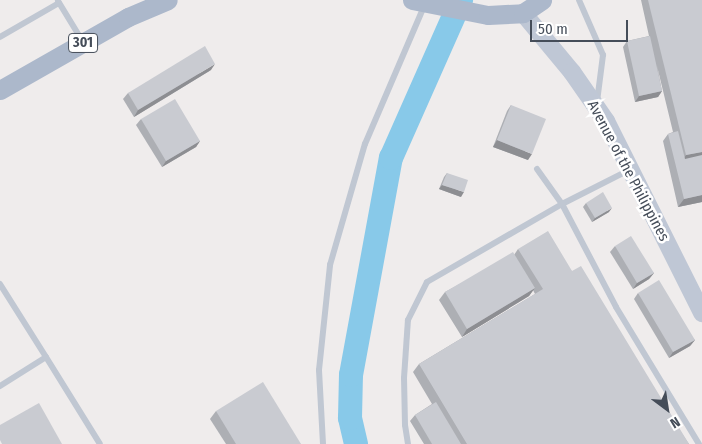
<!DOCTYPE html>
<html>
<head>
<meta charset="utf-8">
<style>
  body { margin:0 }
  #map { position:relative; width:702px; height:444px; overflow:hidden; background:#efecec; font-family:"Fira Sans Condensed",sans-serif }
  div>[style] { position:absolute }
  .river>* { height:24px; margin:-12px; padding:0 12px; transform-origin:12px; border-radius:12px; background:#88c9e9 }
  .service>* { height:6px; margin:-3px; padding:0 3px; transform-origin:3px; border-radius:3px; background:#c0c7d2 }
  .secondary>* { height:18px; margin:-9px; padding:0 9px; transform-origin:9px; border-radius:9px; background:#bfc7d5 }
  .primary>* { height:19px; margin:-9.5px; padding:0 9.5px; transform-origin:9.5px; border-radius:9.5px; background:#acb8cb }
  .wall>* { inset:0; background:#adafb4 }
  .shaded-wall>* { inset:0; background:#8d8e92 }
  .building>* { inset:0; background:#c9cbd1 }
  span { translate:-50% -50%; white-space:nowrap; text-align:center; line-height:1.15; -webkit-text-stroke:5px #fff; paint-order:stroke }
  .shield-label span { padding:1px 4px; background:#fff; border:1px solid; border-radius:4px; -webkit-text-stroke-width:0 }
  .shield-label { font-size:14px; color:#454d59; font-weight:700 }
  .street-label { font-size:15px; color:#454d59 }
  .north { position:absolute; left:642px; top:384px; width:50px; height:50px; -webkit-text-stroke:4px #fff; paint-order:stroke; rotate:149deg; font-size:14px; font-weight:700; line-height:20px; text-align:center; color:#454d59 }
  .north::after { content:''; display:block; margin:auto; width:18px; height:22px; background:#454d59; clip-path:polygon(50% 0,100% 100%,50% 72%,0 100%) }
  .scale { position:absolute; left:530px; top:20px; width:98px; height:22px; box-sizing:border-box; border:2px solid #454d59; border-top:0; padding-left:6px; font-size:15px; line-height:18px; white-space:nowrap; color:#454d59; -webkit-text-stroke:4px #fff; paint-order:stroke }
</style>
</head>
<body>
<div id="map">
  <div class="river">
    <div style="left:356px;top:444px;width:27px;rotate:-103deg"></div>
    <div style="left:350px;top:418px;width:43px;rotate:-88.7deg"></div>
    <div style="left:351px;top:375px;width:221px;rotate:-79.6deg"></div>
    <div style="left:391px;top:158px;width:173px;rotate:-66.1deg"></div>
  </div>
  <div class="service">
    <div style="left:579px;top:0;width:60px;rotate:66.4deg"></div>
    <div style="left:603px;top:55px;width:47px;rotate:97.3deg"></div>
    <div style="left:58px;top:1px;width:48px;rotate:58.6deg"></div>
    <div style="left:0;top:37px;width:68px;rotate:-30deg"></div>
    <div style="left:537px;top:169px;width:43px;rotate:54.5deg"></div>
    <div style="left:562px;top:204px;width:116px;rotate:62.3deg"></div>
    <div style="left:616px;top:307px;width:160px;rotate:58.8deg"></div>
    <div style="left:0;top:284px;width:86px;rotate:57.8deg"></div>
    <div style="left:0;top:386px;width:54px;rotate:-32.2deg"></div>
    <div style="left:46px;top:357px;width:102px;rotate:58.2deg"></div>
    <div style="left:323px;top:444px;width:74px;rotate:-93.1deg"></div>
    <div style="left:319px;top:370px;width:106px;rotate:-84deg"></div>
    <div style="left:330px;top:265px;width:126px;rotate:-73.9deg"></div>
    <div style="left:365px;top:144px;width:152px;rotate:-66.8deg"></div>
    <div style="left:408px;top:444px;width:19px;rotate:-99deg"></div>
    <div style="left:405px;top:425px;width:47px;rotate:-91.2deg"></div>
    <div style="left:404px;top:378px;width:58px;rotate:-86.1deg"></div>
    <div style="left:408px;top:320px;width:42px;rotate:-63.4deg"></div>
    <div style="left:427px;top:282px;width:156px;rotate:-30deg"></div>
    <div style="left:562px;top:204px;width:75px;rotate:-26.9deg"></div>
  </div>
  <div class="secondary">
    <div style="left:523px;top:13px;width:77px;rotate:50.3deg"></div>
    <div style="left:572px;top:72px;width:60px;rotate:55.2deg"></div>
    <div style="left:606px;top:121px;width:215px;rotate:63.4deg"></div>
  </div>
  <div class="primary">
    <div style="left:412px;top:0;width:77px;rotate:11.2deg"></div>
    <div style="left:488px;top:15px;width:35px;rotate:-3deg"></div>
    <div style="left:523px;top:13px;width:23px;rotate:-34deg"></div>
    <div style="left:0;top:90px;width:147px;rotate:-29.7deg"></div>
    <div style="left:128px;top:17px;width:43px;rotate:-23deg"></div>
  </div>
  <div class="wall">
    <div style="clip-path:polygon(641px 0,702px 0,702px 202px,678px 207px,663px 141px,668px 134px,673px 132px,657px 66px,662px 91px,658px 97px,635px 102px,623px 47px,627px 41px,649px 36px)"></div>
    <div style="clip-path:polygon(211px 70px,134px 117px,123px 99px,128px 93px)"></div>
    <div style="clip-path:polygon(511px 105px,528px 160px,493px 147px,507px 111px)"></div>
    <div style="clip-path:polygon(141px 119px,200px 141px,196px 147px,162px 167px,136px 125px)"></div>
    <div style="clip-path:polygon(447px 173px,461px 197px,439px 189px,444px 177px)"></div>
    <div style="clip-path:polygon(586px 203px,609px 212px,592px 222px,583px 207px)"></div>
    <div style="clip-path:polygon(615px 246px,654px 273px,649px 279px,633px 289px,610px 252px)"></div>
    <div style="clip-path:polygon(518px 249px,572px 271px,689px 444px,424px 444px,410px 421px,415px 415px,432px 404px,413px 372px,419px 364px,535px 294px,533px 290px,529px 296px,462px 337px,439px 300px,445px 292px,514px 255px)"></div>
    <div style="clip-path:polygon(638px 293px,695px 340px,690px 346px,669px 358px,634px 299px)"></div>
    <div style="clip-path:polygon(216px 411px,301px 444px,226px 444px,210px 419px)"></div>
  </div>
  <div class="shaded-wall">
    <div style="clip-path:polygon(215px 64px,211px 70px,134px 117px,138px 110px)"></div>
    <div style="clip-path:polygon(662px 91px,658px 97px,635px 102px,639px 96px)"></div>
    <div style="clip-path:polygon(497px 140px,532px 154px,528px 160px,493px 147px)"></div>
    <div style="clip-path:polygon(200px 141px,196px 147px,162px 167px,166px 161px)"></div>
    <div style="clip-path:polygon(702px 152px,702px 159px,681px 163px,686px 155px)"></div>
    <div style="clip-path:polygon(442px 185px,464px 192px,461px 197px,439px 189px)"></div>
    <div style="clip-path:polygon(702px 195px,702px 202px,678px 207px,684px 199px)"></div>
    <div style="clip-path:polygon(612px 208px,609px 212px,592px 222px,595px 218px)"></div>
    <div style="clip-path:polygon(654px 273px,649px 279px,633px 289px,637px 283px)"></div>
    <div style="clip-path:polygon(535px 288px,529px 296px,462px 337px,467px 329px)"></div>
    <div style="clip-path:polygon(695px 340px,690px 346px,669px 358px,673px 352px)"></div>
  </div>
  <div class="building">
    <div style="clip-path:polygon(648px 0,702px 0,702px 152px,686px 155px)"></div>
    <div style="clip-path:polygon(650px 36px,662px 91px,639px 96px,627px 41px)"></div>
    <div style="clip-path:polygon(205px 46px,215px 64px,138px 110px,128px 93px)"></div>
    <div style="clip-path:polygon(175px 99px,200px 141px,166px 161px,141px 119px)"></div>
    <div style="clip-path:polygon(511px 105px,546px 119px,532px 154px,497px 140px)"></div>
    <div style="clip-path:polygon(678px 131px,685px 159px,702px 155px,702px 195px,684px 199px,668px 134px)"></div>
    <div style="clip-path:polygon(447px 173px,468px 180px,464px 192px,442px 185px)"></div>
    <div style="clip-path:polygon(603px 192px,612px 208px,595px 218px,586px 203px)"></div>
    <div style="clip-path:polygon(548px 231px,572px 271px,581px 266px,689px 444px,467px 444px,419px 364px,543px 289px,518px 249px)"></div>
    <div style="clip-path:polygon(631px 236px,654px 273px,637px 283px,615px 246px)"></div>
    <div style="clip-path:polygon(513px 252px,535px 288px,467px 329px,445px 292px)"></div>
    <div style="clip-path:polygon(659px 280px,695px 340px,673px 352px,638px 293px)"></div>
    <div style="clip-path:polygon(263px 382px,301px 444px,236px 444px,216px 411px)"></div>
    <div style="clip-path:polygon(436px 402px,461px 444px,432px 444px,415px 415px)"></div>
    <div style="clip-path:polygon(39px 403px,62px 444px,2px 444px,0 440px,0 425px)"></div>
  </div>
  <div class="shield-label">
    <span style="left:83px;top:43px">301</span>
  </div>
  <div class="street-label">
    <span style="left:628px;top:171px;rotate:62deg">Avenue of the Philippines</span>
  </div>
  <div class="north">N</div>
  <div class="scale">50 m</div>
</div>
</body>
</html>
